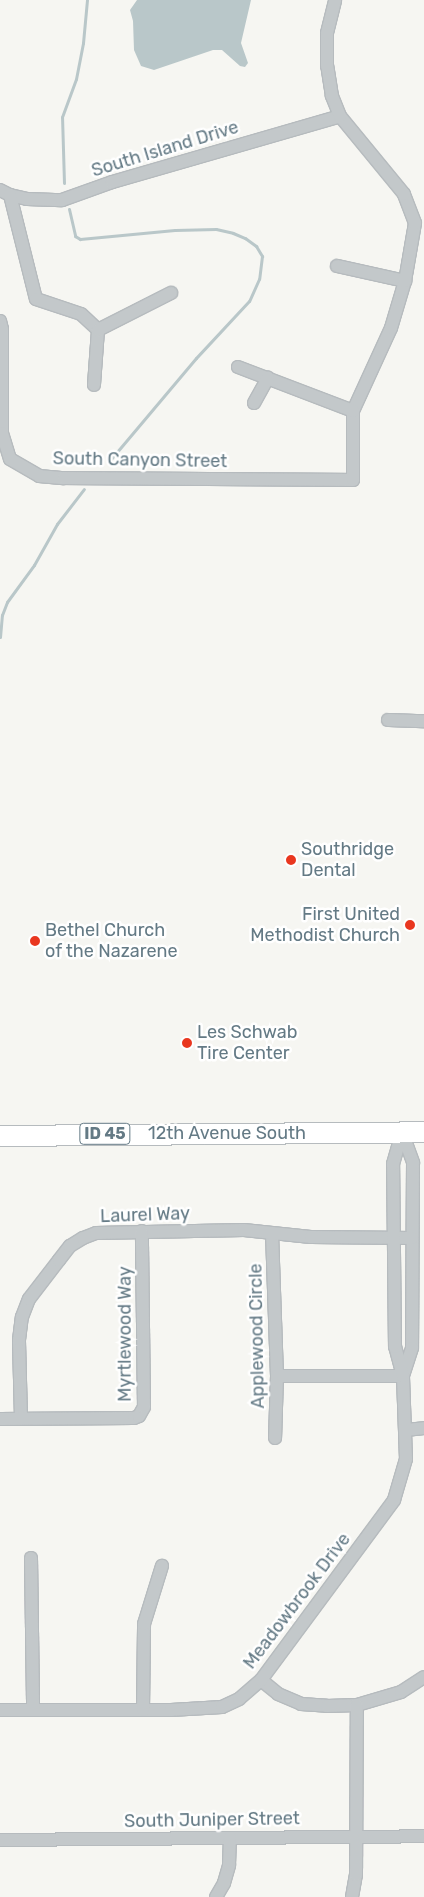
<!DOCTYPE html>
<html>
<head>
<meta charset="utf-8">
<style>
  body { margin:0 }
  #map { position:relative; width:424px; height:1897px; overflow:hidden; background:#f6f6f2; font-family:Rubik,sans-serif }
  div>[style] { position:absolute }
  .water>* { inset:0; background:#b9c7c9 }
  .stream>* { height:3px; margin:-1.5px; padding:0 1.5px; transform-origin:1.5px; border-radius:1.5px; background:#b9c7c9 }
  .roads { filter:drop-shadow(1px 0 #b6bbbe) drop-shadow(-1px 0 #b6bbbe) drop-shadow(0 1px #b6bbbe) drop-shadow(0 -1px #b6bbbe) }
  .street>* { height:12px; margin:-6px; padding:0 6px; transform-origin:6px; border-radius:6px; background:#c3c8ca }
  .primary>* { height:20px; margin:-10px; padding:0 10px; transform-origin:10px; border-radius:10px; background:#fff }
  .dots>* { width:14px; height:14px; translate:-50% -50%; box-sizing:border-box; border:2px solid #fff; border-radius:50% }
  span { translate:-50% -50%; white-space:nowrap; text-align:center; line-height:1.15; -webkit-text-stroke:5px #fff; paint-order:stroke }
  .shield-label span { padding:1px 4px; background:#fff; border:1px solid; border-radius:4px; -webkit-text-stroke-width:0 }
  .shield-label { font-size:16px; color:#647a85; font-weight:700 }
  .street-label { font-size:18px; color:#647a85 }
  .poi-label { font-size:18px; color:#647a85 }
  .left { translate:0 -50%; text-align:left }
  .right { translate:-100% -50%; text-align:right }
</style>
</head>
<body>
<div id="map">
  <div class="water">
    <div style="clip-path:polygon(137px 0,251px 0,241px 43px,248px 63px,245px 67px,240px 66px,222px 50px,213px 50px,154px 70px,141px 66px,134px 50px,133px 21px,130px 10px)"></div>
  </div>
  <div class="stream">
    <div style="left:64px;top:183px;width:66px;rotate:-91.7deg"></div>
    <div style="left:62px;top:117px;width:40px;rotate:-69.8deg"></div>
    <div style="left:76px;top:79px;width:37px;rotate:-79deg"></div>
    <div style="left:83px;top:43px;width:43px;rotate:-84.7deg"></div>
    <div style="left:69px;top:209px;width:28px;rotate:77deg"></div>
    <div style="left:75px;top:236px;width:6px;rotate:31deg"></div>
    <div style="left:80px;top:239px;width:95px;rotate:-5.4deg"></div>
    <div style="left:175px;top:230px;width:41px;rotate:-1.4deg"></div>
    <div style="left:216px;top:229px;width:17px;rotate:13deg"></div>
    <div style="left:233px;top:233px;width:13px;rotate:23deg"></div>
    <div style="left:245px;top:238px;width:14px;rotate:36deg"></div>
    <div style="left:256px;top:246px;width:12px;rotate:59deg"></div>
    <div style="left:262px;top:256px;width:23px;rotate:97deg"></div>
    <div style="left:259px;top:279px;width:24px;rotate:114deg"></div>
    <div style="left:249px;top:301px;width:78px;rotate:132.9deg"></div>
    <div style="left:196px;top:358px;width:133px;rotate:130.1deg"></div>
    <div style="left:0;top:637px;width:22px;rotate:-85deg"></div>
    <div style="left:2px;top:615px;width:14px;rotate:-69deg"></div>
    <div style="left:7px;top:602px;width:46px;rotate:-53.9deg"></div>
    <div style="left:34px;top:565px;width:47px;rotate:-60.7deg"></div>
    <div style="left:57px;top:524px;width:44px;rotate:-52.4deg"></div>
  </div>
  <div class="roads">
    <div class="street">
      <div style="left:0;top:190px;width:11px;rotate:27deg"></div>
      <div style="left:10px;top:195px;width:17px;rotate:13deg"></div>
      <div style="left:27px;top:199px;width:35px;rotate:2deg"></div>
      <div style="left:62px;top:200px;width:53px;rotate:-19.8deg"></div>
      <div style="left:112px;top:182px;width:237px;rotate:-16.1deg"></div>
      <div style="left:10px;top:195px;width:107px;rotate:76deg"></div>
      <div style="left:36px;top:299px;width:47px;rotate:18.4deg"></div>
      <div style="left:81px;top:314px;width:23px;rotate:43deg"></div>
      <div style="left:98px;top:330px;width:55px;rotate:94.2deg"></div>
      <div style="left:337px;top:266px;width:70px;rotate:12.4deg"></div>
      <div style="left:0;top:321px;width:8px;rotate:76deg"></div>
      <div style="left:2px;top:329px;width:104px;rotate:90deg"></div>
      <div style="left:2px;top:433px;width:27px;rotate:73deg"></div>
      <div style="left:10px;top:459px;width:34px;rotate:30deg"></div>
      <div style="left:39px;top:476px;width:25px;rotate:5deg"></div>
      <div style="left:64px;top:478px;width:289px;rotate:0.4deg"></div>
      <div style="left:353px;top:480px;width:69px;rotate:-90deg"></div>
      <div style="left:353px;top:411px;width:91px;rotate:-65.4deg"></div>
      <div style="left:391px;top:328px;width:49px;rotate:-73.4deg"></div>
      <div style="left:405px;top:281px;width:59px;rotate:-80.2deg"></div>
      <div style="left:415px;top:223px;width:31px;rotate:-111deg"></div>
      <div style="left:404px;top:194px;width:101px;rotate:-129.4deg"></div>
      <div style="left:340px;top:116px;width:22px;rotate:-112deg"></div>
      <div style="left:332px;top:96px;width:30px;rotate:-99deg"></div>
      <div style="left:327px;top:66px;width:33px;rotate:-90deg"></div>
      <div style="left:327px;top:33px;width:34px;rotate:-76deg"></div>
      <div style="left:98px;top:330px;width:82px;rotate:-26.9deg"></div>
      <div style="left:238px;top:367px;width:123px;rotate:20.9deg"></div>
      <div style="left:254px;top:403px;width:29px;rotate:-61deg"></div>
      <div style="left:388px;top:720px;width:36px;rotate:2deg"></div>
      <div style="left:402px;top:1132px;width:33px;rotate:70deg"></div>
      <div style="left:413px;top:1163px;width:185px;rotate:90.3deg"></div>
      <div style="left:412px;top:1348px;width:29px;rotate:108deg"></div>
      <div style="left:272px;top:1233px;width:143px;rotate:88deg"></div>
      <div style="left:277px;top:1376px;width:62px;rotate:91.8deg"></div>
      <div style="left:277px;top:1376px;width:126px"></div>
      <div style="left:21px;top:1418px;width:78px;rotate:-91.5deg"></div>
      <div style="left:19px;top:1340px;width:23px;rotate:-83deg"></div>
      <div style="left:22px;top:1317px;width:19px;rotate:-69deg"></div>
      <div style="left:29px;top:1299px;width:49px;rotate:-52.4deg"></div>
      <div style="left:59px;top:1260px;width:18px;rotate:-52deg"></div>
      <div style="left:70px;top:1246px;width:15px;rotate:-32deg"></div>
      <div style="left:83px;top:1238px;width:14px;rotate:-21deg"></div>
      <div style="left:96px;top:1233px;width:148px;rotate:-1.2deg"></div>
      <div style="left:244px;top:1230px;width:67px;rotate:6deg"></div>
      <div style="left:311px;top:1237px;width:101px;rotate:0.6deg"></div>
      <div style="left:0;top:1419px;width:134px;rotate:-0.4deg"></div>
      <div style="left:134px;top:1418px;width:5px;rotate:-22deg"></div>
      <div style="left:139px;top:1416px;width:10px;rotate:-61deg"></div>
      <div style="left:144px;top:1407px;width:176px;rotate:-90.7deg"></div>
      <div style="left:406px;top:1430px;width:18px;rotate:-6deg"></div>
      <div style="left:31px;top:1558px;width:152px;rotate:89.2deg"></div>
      <div style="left:261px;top:1680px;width:22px;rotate:39deg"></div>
      <div style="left:278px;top:1694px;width:25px;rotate:23deg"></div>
      <div style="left:301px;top:1704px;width:26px;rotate:4deg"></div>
      <div style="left:327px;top:1706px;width:30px;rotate:-2deg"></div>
      <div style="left:357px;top:1705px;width:46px;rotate:-16.5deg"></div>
      <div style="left:401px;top:1692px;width:27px;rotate:-33deg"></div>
      <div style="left:0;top:1710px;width:171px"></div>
      <div style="left:171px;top:1710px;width:51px;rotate:-3.4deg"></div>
      <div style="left:222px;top:1707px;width:19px;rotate:-25deg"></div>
      <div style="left:239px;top:1699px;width:29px;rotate:-41deg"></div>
      <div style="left:261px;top:1680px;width:224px;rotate:-53.5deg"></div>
      <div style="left:394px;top:1500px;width:43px;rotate:-73.7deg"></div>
      <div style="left:406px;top:1459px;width:83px;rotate:-92.1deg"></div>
      <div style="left:403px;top:1376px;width:30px;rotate:-105deg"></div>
      <div style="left:395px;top:1347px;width:183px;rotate:-90.6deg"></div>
      <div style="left:393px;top:1164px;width:33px;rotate:-74deg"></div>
      <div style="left:143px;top:1710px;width:86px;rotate:-89.3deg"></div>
      <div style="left:144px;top:1624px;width:61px;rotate:-72.8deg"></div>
      <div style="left:0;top:1840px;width:424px;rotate:-0.5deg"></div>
      <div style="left:216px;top:1897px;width:16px;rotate:-60deg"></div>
      <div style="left:224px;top:1883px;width:19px;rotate:-74deg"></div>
      <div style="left:229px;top:1865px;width:27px;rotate:-88deg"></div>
      <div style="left:352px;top:1897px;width:22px;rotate:-80deg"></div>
      <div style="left:356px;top:1875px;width:170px;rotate:-89.7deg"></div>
    </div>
    <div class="primary">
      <div style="left:0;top:1136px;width:424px;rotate:-0.5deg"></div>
    </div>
  </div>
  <div class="dots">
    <div style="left:291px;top:860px;background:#e9371f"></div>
    <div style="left:410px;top:925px;background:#e9371f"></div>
    <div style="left:35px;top:941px;background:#e9371f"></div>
    <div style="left:187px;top:1043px;background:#e9371f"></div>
  </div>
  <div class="shield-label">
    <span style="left:105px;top:1134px">ID 45</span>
  </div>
  <div class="street-label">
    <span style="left:165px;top:149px;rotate:-17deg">South Island Drive</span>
    <span style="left:140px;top:460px;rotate:1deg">South Canyon Street</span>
    <span style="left:227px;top:1133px">12th Avenue South</span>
    <span style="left:145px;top:1215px;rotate:-2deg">Laurel Way</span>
    <span style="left:125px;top:1334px;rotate:-90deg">Myrtlewood Way</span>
    <span style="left:257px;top:1336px;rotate:-91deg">Applewood Circle</span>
    <span style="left:297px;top:1601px;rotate:-53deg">Meadowbrook Drive</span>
    <span style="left:212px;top:1820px;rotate:-1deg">South Juniper Street</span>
  </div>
  <div class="poi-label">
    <span class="left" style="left:301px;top:860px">Southridge<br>Dental</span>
    <span class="right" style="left:400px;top:925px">First United<br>Methodist Church</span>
    <span class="left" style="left:45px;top:941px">Bethel Church<br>of the Nazarene</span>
    <span class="left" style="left:197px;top:1043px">Les Schwab<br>Tire Center</span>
  </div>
</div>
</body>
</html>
